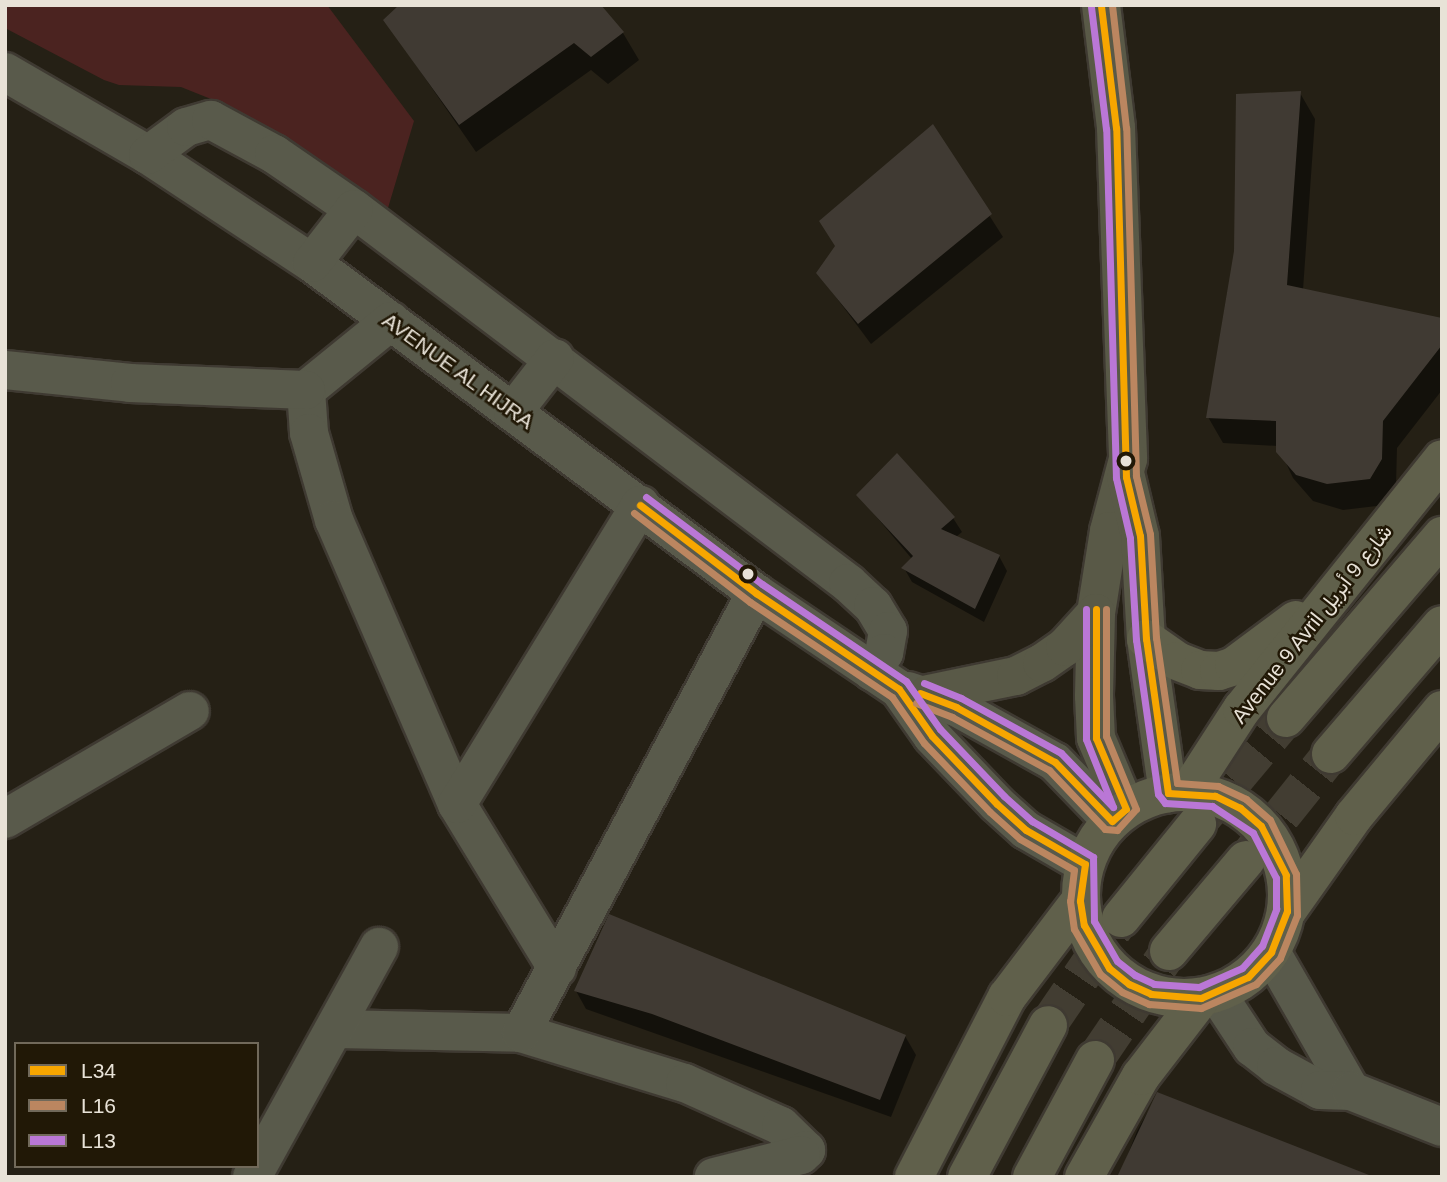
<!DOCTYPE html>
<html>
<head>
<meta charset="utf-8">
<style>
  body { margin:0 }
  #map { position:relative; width:1447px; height:1182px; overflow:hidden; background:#252015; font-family:Helvetica,Vazirmatn,sans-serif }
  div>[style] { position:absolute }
  .green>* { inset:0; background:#4b2320 }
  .shadow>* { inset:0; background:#0007 }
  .building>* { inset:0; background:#403a33 }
  .highway-tunnel>* { height:38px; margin-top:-19px; transform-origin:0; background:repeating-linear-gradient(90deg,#423d32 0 38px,transparent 0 57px) }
  .roads { filter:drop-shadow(2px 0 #3f3a32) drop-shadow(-2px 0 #3f3a32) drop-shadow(0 2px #3f3a32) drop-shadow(0 -2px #3f3a32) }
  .minor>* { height:38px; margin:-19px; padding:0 19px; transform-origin:19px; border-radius:19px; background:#595a4b }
  .major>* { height:38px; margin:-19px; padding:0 19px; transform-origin:19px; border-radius:19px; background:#595947 }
  .highway>* { height:38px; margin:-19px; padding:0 19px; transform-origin:19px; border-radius:19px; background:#60604b }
  .highway>.ring { margin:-19px; padding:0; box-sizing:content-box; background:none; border:38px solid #60604b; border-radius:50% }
  .bus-1>* { height:7px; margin:-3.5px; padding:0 3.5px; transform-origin:3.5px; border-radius:3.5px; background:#f7a600 }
  .bus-2>* { height:7px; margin:-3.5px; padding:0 3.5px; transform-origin:3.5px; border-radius:3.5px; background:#bb8660 }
  .bus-3>* { height:7px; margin:-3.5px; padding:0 3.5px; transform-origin:3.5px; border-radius:3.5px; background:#ba77d6 }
  .dots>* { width:19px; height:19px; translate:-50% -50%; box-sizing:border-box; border:4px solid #211806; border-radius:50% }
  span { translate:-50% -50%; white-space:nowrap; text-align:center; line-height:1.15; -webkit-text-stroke:5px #211806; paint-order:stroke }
  .street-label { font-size:21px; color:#e8e2d7 }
  .frame { position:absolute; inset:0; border:7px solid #e8e2d7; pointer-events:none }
  .legend { position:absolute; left:14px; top:1042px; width:245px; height:126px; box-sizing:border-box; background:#211806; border:2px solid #71695a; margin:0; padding:9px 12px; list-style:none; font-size:21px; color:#e8e2d7 }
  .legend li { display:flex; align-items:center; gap:14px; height:35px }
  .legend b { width:35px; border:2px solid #71695a }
</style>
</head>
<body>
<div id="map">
  <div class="green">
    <div style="clip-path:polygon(5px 5px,327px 5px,414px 121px,382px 228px,216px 101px,181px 87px,119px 85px,104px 80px,5px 28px)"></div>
  </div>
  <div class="shadow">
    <div style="clip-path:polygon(385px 20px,623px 33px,639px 60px,608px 84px,591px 70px,476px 152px)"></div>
    <div style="clip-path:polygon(1300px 93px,1315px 119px,1303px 290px,1442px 319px,1442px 390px,1397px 448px,1396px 486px,1385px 505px,1343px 510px,1313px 501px,1293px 478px,1278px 446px,1223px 443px,1208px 417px)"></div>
    <div style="clip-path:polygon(933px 127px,1003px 237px,871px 344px,818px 273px)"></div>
    <div style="clip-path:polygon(858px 495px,953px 518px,962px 532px,956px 537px,999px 556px,1007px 571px,984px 622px,912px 582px,904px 568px,912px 559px)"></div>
    <div style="clip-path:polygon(576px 991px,905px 1036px,916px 1055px,891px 1117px,586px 1009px)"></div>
    <div style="clip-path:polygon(1158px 1094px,1119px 1177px,1137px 1131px)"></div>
  </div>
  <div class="building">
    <div style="clip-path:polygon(399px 5px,601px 5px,624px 32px,591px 57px,574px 43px,459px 125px,383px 20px)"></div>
    <div style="clip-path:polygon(1301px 91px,1287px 285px,1442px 318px,1442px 345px,1383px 421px,1382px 459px,1370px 479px,1327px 484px,1296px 475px,1276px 452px,1276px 421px,1206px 418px,1234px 251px,1236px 94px)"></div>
    <div style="clip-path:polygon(933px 124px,992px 214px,858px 324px,816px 273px,835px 246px,819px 221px)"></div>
    <div style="clip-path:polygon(897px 453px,955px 517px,941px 529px,1000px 555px,975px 609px,901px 568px,913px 556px,856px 495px)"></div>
    <div style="clip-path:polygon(609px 914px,906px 1035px,880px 1100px,652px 1014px,574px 991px)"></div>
    <div style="clip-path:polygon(1157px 1092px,1369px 1175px,1369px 1177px,1117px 1177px)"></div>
  </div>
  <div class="highway-tunnel">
    <div style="left:1197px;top:824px;width:138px;rotate:-50deg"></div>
    <div style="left:1246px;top:860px;width:136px;rotate:-51.3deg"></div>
    <div style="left:1048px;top:1025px;width:130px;rotate:-55.7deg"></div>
    <div style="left:1095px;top:1060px;width:132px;rotate:-55.8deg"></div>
  </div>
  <div class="roads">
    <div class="minor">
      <div style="left:5px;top:72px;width:165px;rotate:30.1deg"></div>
      <div style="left:148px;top:155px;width:196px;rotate:33.4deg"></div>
      <div style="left:312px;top:263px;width:553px;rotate:36.62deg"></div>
      <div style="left:756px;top:593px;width:172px;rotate:33.9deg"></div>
      <div style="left:899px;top:689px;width:57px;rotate:54.9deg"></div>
      <div style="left:932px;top:736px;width:94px;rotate:46.3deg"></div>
      <div style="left:997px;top:804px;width:39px;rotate:42deg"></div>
      <div style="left:1026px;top:830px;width:68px;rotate:30deg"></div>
      <div style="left:148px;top:155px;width:47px;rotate:-36.4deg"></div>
      <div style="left:186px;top:127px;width:26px;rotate:-16deg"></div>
      <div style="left:211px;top:120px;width:72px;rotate:28.4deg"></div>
      <div style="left:274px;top:154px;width:97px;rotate:34.5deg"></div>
      <div style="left:354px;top:209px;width:620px;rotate:37.13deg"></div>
      <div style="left:848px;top:583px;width:34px;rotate:43deg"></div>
      <div style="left:873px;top:606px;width:29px;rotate:59deg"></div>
      <div style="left:888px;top:631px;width:22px;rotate:100deg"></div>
      <div style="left:884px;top:653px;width:22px;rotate:122deg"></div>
      <div style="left:312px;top:263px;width:68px;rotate:-52.1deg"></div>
      <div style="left:391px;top:321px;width:109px;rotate:140.9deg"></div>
      <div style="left:306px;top:390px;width:43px;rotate:86deg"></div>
      <div style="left:309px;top:433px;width:91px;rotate:74deg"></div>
      <div style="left:334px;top:520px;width:309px;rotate:66.6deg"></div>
      <div style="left:5px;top:370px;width:126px;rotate:5.9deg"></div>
      <div style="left:130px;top:383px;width:176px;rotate:2.3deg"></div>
      <div style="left:513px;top:412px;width:68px;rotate:-52.1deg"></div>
      <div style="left:908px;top:691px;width:51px;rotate:18.4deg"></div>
      <div style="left:956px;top:707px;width:113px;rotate:29.1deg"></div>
      <div style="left:1055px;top:762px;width:82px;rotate:46deg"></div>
      <div style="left:5px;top:819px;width:214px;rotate:-30.3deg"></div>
      <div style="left:1271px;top:952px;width:160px;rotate:60.1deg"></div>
      <div style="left:557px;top:968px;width:192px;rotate:-121.4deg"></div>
      <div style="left:457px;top:804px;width:351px;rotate:-58.5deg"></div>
      <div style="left:1217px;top:994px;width:64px;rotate:56.6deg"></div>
      <div style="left:1252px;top:1047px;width:31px;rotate:38deg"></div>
      <div style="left:1276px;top:1066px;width:50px;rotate:28.6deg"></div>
      <div style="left:1320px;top:1090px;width:31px;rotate:2deg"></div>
      <div style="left:1351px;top:1091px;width:98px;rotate:21.6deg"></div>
      <div style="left:336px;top:1029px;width:185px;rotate:1.2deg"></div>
      <div style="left:521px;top:1033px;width:171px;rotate:17deg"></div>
      <div style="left:685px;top:1083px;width:105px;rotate:24.1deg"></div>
      <div style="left:781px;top:1126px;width:35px;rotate:44deg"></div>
      <div style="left:806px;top:1150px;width:7px;rotate:135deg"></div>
      <div style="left:801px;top:1155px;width:90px;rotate:165.8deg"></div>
      <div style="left:521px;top:1033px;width:499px;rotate:-61.9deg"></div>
      <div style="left:252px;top:1177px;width:263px;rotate:-61.1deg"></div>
    </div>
    <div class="major">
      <div style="left:1101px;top:5px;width:124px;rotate:83deg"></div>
      <div style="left:1116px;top:128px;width:331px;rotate:87.9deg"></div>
      <div style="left:1128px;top:459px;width:74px;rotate:104.8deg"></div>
      <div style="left:1109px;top:531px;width:83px;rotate:99deg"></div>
      <div style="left:1096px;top:613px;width:83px;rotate:91.4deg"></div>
      <div style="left:1094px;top:696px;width:42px;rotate:87.3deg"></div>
      <div style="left:1096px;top:738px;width:77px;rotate:67.1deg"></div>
      <div style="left:1126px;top:477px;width:61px;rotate:76.7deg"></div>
      <div style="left:1140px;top:536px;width:103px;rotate:86.7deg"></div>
      <div style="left:1146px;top:639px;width:156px;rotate:81.9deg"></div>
      <div style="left:928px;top:694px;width:90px;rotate:-11.6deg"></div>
      <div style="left:1016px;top:676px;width:29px;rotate:-27deg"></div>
      <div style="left:1042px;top:663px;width:28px;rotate:-35deg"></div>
      <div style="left:1065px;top:647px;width:46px;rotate:-47.6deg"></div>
    </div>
    <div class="highway">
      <div style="left:1146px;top:639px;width:38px;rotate:35deg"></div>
      <div style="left:1177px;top:661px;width:25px;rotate:21deg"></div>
      <div style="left:1200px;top:670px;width:19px;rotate:3deg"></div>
      <div style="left:1219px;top:671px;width:16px;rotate:-18deg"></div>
      <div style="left:1234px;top:666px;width:77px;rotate:-36.6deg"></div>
      <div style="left:1286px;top:718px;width:240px;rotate:-49.4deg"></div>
      <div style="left:1331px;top:754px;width:170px;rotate:-49.3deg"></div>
      <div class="ring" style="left:1081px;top:792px;width:168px;height:168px"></div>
      <div style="left:1188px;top:792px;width:99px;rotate:-57deg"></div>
      <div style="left:1242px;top:709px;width:320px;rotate:-51.3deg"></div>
      <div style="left:1287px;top:911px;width:116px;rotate:-54.8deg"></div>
      <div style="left:1354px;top:816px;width:138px;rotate:-50.3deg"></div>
      <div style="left:1121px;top:918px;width:121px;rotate:-51deg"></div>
      <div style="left:1169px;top:951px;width:119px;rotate:-49.8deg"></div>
      <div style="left:914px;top:1177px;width:203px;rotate:-62.7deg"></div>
      <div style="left:1007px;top:997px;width:121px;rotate:-52.8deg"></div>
      <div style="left:967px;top:1177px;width:172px;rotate:-61.9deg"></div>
      <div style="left:1032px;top:1177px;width:133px;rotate:-61.7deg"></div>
      <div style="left:1084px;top:1177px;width:116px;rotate:-60.6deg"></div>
      <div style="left:1141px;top:1076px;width:98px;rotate:-52.4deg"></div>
    </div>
  </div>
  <div class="bus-1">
    <div style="left:640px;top:505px;width:146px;rotate:37.2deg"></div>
    <div style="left:756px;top:593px;width:172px;rotate:33.9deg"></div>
    <div style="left:899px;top:689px;width:57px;rotate:54.9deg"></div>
    <div style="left:932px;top:736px;width:94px;rotate:46.3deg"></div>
    <div style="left:997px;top:804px;width:39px;rotate:42deg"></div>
    <div style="left:1026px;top:830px;width:68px;rotate:30deg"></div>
    <div style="left:1085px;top:864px;width:37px;rotate:98deg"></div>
    <div style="left:1080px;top:901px;width:24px;rotate:81deg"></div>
    <div style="left:1084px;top:925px;width:50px;rotate:59.8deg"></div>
    <div style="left:1109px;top:968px;width:26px;rotate:39deg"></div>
    <div style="left:1129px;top:984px;width:24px;rotate:24deg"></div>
    <div style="left:1151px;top:994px;width:50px;rotate:4.6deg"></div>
    <div style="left:1201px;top:998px;width:51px;rotate:-24.1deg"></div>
    <div style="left:1248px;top:977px;width:34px;rotate:-47deg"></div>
    <div style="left:1271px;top:952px;width:44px;rotate:-68.7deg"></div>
    <div style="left:1287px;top:911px;width:36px;rotate:-92deg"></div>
    <div style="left:1286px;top:875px;width:55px;rotate:-117deg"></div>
    <div style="left:1261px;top:826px;width:28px;rotate:-139deg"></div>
    <div style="left:1240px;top:808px;width:28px;rotate:-154deg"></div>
    <div style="left:1215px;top:796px;width:47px;rotate:-176.3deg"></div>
    <div style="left:1168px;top:793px;width:156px;rotate:-98.1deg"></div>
    <div style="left:1146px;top:639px;width:103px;rotate:-93.3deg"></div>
    <div style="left:1140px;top:536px;width:61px;rotate:-103.3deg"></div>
    <div style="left:1126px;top:477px;width:349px;rotate:-91.6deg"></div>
    <div style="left:1116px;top:128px;width:124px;rotate:-97deg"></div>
    <div style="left:920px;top:693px;width:39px;rotate:21deg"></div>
    <div style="left:956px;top:707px;width:113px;rotate:29.1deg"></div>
    <div style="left:1055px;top:762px;width:82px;rotate:46deg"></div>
    <div style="left:1112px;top:821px;width:18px;rotate:-41deg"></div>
    <div style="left:1126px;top:809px;width:77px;rotate:-112.9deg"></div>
    <div style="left:1096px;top:738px;width:129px;rotate:-90deg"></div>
  </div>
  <div class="bus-2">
    <div style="left:634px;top:513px;width:146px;rotate:37.5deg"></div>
    <div style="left:750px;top:602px;width:171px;rotate:33.8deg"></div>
    <div style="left:892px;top:697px;width:56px;rotate:55.2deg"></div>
    <div style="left:924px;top:743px;width:95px;rotate:46.3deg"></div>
    <div style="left:990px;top:812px;width:40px;rotate:42deg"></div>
    <div style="left:1020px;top:839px;width:62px;rotate:29.9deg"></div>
    <div style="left:1074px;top:870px;width:31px;rotate:97deg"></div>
    <div style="left:1070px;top:901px;width:28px;rotate:82deg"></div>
    <div style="left:1074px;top:929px;width:52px;rotate:60deg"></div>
    <div style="left:1100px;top:974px;width:28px;rotate:39deg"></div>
    <div style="left:1122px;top:992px;width:30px;rotate:24deg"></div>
    <div style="left:1149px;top:1004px;width:52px;rotate:4.4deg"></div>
    <div style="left:1201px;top:1008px;width:60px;rotate:-23.6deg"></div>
    <div style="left:1256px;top:984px;width:35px;rotate:-47deg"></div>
    <div style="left:1280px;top:958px;width:46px;rotate:-68.4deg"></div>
    <div style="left:1297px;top:915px;width:41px;rotate:-91.4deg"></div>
    <div style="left:1296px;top:874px;width:60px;rotate:-115.7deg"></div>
    <div style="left:1270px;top:820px;width:32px;rotate:-139deg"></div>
    <div style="left:1246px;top:799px;width:31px;rotate:-155deg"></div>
    <div style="left:1218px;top:786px;width:41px;rotate:-175.8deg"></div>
    <div style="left:1177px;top:783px;width:147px;rotate:-98.2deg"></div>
    <div style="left:1156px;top:638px;width:104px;rotate:-93.3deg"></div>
    <div style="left:1150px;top:534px;width:60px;rotate:-103.6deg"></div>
    <div style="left:1136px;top:476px;width:348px;rotate:-91.6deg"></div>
    <div style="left:1126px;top:128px;width:124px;rotate:-96.5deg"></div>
    <div style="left:916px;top:703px;width:39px;rotate:21deg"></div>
    <div style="left:952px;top:717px;width:111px;rotate:28.7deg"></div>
    <div style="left:1049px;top:770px;width:81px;rotate:46.5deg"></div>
    <div style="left:1105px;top:829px;width:12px;rotate:5deg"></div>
    <div style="left:1117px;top:830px;width:28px;rotate:-48deg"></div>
    <div style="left:1136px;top:809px;width:79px;rotate:-112.3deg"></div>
    <div style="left:1106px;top:736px;width:127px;rotate:-90deg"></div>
  </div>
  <div class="bus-3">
    <div style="left:646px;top:497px;width:145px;rotate:36.9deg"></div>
    <div style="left:762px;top:584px;width:174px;rotate:34deg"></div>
    <div style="left:906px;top:681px;width:59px;rotate:54.7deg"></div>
    <div style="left:940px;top:729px;width:93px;rotate:46.3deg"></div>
    <div style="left:1004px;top:796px;width:38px;rotate:42deg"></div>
    <div style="left:1032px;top:821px;width:71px;rotate:30.5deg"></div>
    <div style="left:1093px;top:857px;width:64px;rotate:89.1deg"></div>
    <div style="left:1094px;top:921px;width:46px;rotate:60.1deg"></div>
    <div style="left:1117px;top:961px;width:23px;rotate:38deg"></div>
    <div style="left:1135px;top:975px;width:21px;rotate:25deg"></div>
    <div style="left:1154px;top:984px;width:45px;rotate:3.8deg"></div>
    <div style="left:1199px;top:987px;width:47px;rotate:-23.8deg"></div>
    <div style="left:1242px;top:968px;width:30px;rotate:-48deg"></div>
    <div style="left:1262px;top:946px;width:40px;rotate:-69deg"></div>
    <div style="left:1276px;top:909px;width:31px;rotate:-90deg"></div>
    <div style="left:1276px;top:878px;width:51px;rotate:-117.1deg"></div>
    <div style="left:1253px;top:833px;width:49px;rotate:-146.6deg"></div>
    <div style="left:1212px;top:806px;width:47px;rotate:-176.3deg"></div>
    <div style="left:1165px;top:803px;width:11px;rotate:-128deg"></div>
    <div style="left:1158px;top:794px;width:156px;rotate:-98.1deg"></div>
    <div style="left:1136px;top:640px;width:102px;rotate:-93.4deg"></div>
    <div style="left:1130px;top:538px;width:62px;rotate:-103.1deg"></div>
    <div style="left:1116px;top:478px;width:349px;rotate:-91.6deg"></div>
    <div style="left:1106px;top:129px;width:124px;rotate:-97deg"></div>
    <div style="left:924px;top:683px;width:40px;rotate:22deg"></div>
    <div style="left:961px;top:698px;width:114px;rotate:28.8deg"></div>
    <div style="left:1061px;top:753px;width:75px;rotate:46.1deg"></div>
    <div style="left:1113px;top:807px;width:73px;rotate:-111.7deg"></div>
    <div style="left:1086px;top:739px;width:130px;rotate:-90deg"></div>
  </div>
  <div class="dots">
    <div style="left:1126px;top:461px;background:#e8e2d7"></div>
    <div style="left:748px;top:574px;background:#e8e2d7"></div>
  </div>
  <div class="street-label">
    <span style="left:458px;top:371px;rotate:36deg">AVENUE AL HIJRA</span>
    <span style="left:1312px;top:624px;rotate:-52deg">Avenue 9 Avril شارع 9 أبريل</span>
  </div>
  <div class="frame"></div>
  <ul class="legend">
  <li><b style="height:9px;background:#f7a600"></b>L34</li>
  <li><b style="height:9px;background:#bb8660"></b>L16</li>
  <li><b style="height:9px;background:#ba77d6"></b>L13</li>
  </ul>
</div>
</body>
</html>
